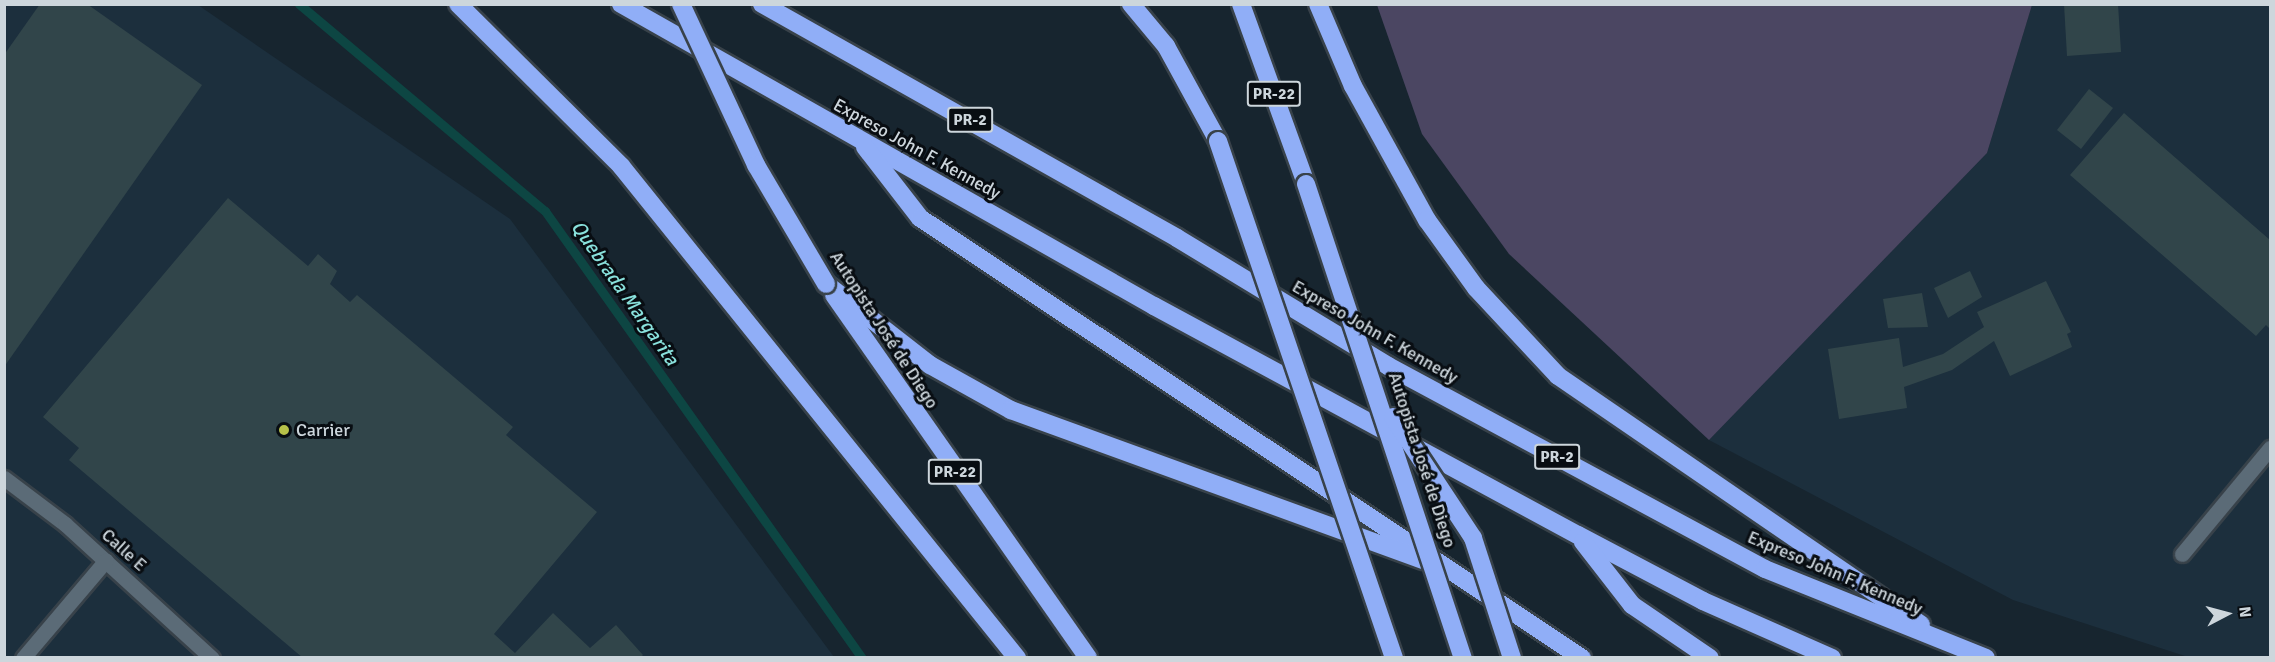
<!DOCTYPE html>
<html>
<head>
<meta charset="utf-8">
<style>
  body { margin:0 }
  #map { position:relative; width:2275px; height:662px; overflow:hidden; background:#17252f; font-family:Signika,sans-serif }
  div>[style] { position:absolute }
  .built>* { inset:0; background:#1c2f3d }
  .green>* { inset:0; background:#4b4662 }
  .stream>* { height:9px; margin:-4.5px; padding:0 4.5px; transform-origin:4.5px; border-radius:4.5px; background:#0d4643 }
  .building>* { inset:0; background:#31454a }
  .roads { filter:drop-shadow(2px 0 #38424a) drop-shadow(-2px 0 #38424a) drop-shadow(0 2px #38424a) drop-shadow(0 -2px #38424a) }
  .street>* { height:15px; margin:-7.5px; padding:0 7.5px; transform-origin:7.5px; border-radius:7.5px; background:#5b6b77 }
  .secondary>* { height:15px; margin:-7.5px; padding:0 7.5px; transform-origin:7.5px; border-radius:7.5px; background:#5b6b77 }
  .highway>* { height:18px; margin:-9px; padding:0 9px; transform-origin:9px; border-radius:9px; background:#90aef7 }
  .bridges { filter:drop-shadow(2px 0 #38424a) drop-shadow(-2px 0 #38424a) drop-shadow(0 2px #38424a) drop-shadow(0 -2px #38424a) }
  .highway-bridge>* { height:18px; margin:-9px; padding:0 9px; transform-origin:9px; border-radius:9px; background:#90aef7 }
  .dots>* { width:16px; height:16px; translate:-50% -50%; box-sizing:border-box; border:3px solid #080d12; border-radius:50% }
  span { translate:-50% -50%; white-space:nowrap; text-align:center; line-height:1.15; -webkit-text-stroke:6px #080d12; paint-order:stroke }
  .shield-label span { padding:2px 4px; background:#080d12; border:2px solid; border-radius:4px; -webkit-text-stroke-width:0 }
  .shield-label { font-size:16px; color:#cdd6dc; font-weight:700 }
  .street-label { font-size:18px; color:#cdd6dc }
  .poi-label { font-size:18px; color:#cdd6dc }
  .left { translate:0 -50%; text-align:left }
  .water-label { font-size:20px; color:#89e1dc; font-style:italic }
  .frame { position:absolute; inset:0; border:6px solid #cdd6dc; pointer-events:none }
  .north { position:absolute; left:2197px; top:584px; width:60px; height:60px; -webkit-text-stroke:4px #080d12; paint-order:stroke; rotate:84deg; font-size:16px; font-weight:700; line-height:24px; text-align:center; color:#cdd6dc }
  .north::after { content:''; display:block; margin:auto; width:21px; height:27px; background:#cdd6dc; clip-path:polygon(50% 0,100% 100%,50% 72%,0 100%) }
</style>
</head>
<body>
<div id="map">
  <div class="built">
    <div style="clip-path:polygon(4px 5px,198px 5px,510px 219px,834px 657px,5px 657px)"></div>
    <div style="clip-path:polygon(2032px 5px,2270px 5px,2270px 657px,2188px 657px,2013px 600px,1709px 440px,1987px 153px)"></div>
  </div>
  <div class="green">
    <div style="clip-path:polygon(1377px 5px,1377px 4px,2032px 5px,1987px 153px,1709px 440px,1509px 254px,1422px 134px)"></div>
  </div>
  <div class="stream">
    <div style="left:299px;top:4px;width:322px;rotate:40.1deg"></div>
    <div style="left:545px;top:211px;width:548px;rotate:54.66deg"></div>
  </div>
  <div class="building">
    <div style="clip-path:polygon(40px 4px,87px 4px,202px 85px,4px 367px,4px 55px)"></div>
    <div style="clip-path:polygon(2064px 4px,2118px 4px,2121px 52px,2067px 56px)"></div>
    <div style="clip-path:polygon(2089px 89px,2113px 108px,2081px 149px,2057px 130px)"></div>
    <div style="clip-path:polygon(2124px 113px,2270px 240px,2270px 329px,2266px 325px,2256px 336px,2070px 175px)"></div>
    <div style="clip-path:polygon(228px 198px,308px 266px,318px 254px,337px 271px,330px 284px,350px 302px,357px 295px,513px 427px,506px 435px,597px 512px,494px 634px,515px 653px,553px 613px,590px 648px,616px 625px,643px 655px,640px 658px,303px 658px,69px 460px,79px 448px,43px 417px)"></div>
    <div style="clip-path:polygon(1970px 271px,1982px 297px,1948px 318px,1934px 288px)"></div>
    <div style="clip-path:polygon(2046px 281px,2071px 332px,2067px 334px,2072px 347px,2010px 376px,1994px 341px,1952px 370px,1904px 387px,1907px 408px,1839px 419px,1828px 349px,1899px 338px,1903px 367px,1943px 354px,1984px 327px,1977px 312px)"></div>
    <div style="clip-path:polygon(1922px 293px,1928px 327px,1888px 328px,1883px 299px)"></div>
  </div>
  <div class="roads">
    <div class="street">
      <div style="left:4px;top:478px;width:76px;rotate:37deg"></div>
      <div style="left:65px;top:524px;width:199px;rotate:42.4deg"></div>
      <div style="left:23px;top:658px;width:128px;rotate:-49.7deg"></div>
    </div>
    <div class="secondary">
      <div style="left:2182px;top:554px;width:138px;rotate:-50.3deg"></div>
    </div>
    <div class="highway">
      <div style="left:458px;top:4px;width:230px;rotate:44.8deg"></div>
      <div style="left:621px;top:166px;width:632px;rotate:51.17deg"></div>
      <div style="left:621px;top:4px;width:613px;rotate:29.54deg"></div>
      <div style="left:1154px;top:306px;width:482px;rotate:28.4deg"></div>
      <div style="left:1578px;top:535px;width:141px;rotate:27.8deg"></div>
      <div style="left:1703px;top:601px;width:141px;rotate:23.8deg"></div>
      <div style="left:762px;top:4px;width:476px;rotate:29.4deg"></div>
      <div style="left:1177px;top:238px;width:247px;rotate:31.2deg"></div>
      <div style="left:1388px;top:366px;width:428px;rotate:28.3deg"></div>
      <div style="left:1765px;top:569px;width:238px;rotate:21.9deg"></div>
      <div style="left:1131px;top:4px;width:55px;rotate:50.2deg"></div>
      <div style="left:1166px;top:46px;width:108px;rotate:61.3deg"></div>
      <div style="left:1241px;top:4px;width:191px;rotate:70.1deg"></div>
      <div style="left:1318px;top:4px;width:89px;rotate:66.9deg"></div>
      <div style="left:1353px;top:86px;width:153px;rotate:61.1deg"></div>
      <div style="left:1427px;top:220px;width:84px;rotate:54.2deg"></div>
      <div style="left:1476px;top:288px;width:120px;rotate:47deg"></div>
      <div style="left:1558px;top:376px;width:440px;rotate:34.4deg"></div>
      <div style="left:865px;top:147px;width:90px;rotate:52.2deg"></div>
      <div style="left:920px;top:218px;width:795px;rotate:33.61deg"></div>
      <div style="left:826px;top:284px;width:132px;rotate:37.9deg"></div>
      <div style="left:930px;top:365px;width:93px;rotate:29.1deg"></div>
      <div style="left:1011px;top:410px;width:439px;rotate:20deg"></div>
      <div style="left:834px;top:295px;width:443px;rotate:55deg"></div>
      <div style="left:1583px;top:542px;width:80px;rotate:52.1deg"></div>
      <div style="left:1632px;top:605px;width:94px;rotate:34.2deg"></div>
    </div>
  </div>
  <div class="bridges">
    <div class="highway-bridge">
      <div style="left:681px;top:4px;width:178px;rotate:65deg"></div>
      <div style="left:756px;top:165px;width:138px;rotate:59.5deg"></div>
      <div style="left:1218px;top:141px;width:546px;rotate:71.2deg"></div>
      <div style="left:1306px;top:184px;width:499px;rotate:71.7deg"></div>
      <div style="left:1393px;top:417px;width:145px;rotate:56.5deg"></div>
      <div style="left:1473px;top:538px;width:126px;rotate:72deg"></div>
    </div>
  </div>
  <div class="dots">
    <div style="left:284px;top:430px;background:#b6c149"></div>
  </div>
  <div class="shield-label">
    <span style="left:1274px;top:94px">PR-22</span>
    <span style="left:970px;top:120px">PR-2</span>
    <span style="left:1557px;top:457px">PR-2</span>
    <span style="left:955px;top:472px">PR-22</span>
  </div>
  <div class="street-label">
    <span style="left:917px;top:149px;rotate:29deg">Expreso John F. Kennedy</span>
    <span style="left:884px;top:330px;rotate:57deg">Autopista José de Diego</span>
    <span style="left:1375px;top:332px;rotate:30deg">Expreso John F. Kennedy</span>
    <span style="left:1422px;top:460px;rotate:72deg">Autopista José de Diego</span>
    <span style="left:124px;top:550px;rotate:42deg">Calle E</span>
    <span style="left:1835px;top:573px;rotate:23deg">Expreso John F. Kennedy</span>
  </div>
  <div class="poi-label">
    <span class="left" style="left:296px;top:430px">Carrier</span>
  </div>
  <div class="water-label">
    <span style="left:625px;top:293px;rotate:55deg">Quebrada Margarita</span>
  </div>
  <div class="frame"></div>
  <div class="north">N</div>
</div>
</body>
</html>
